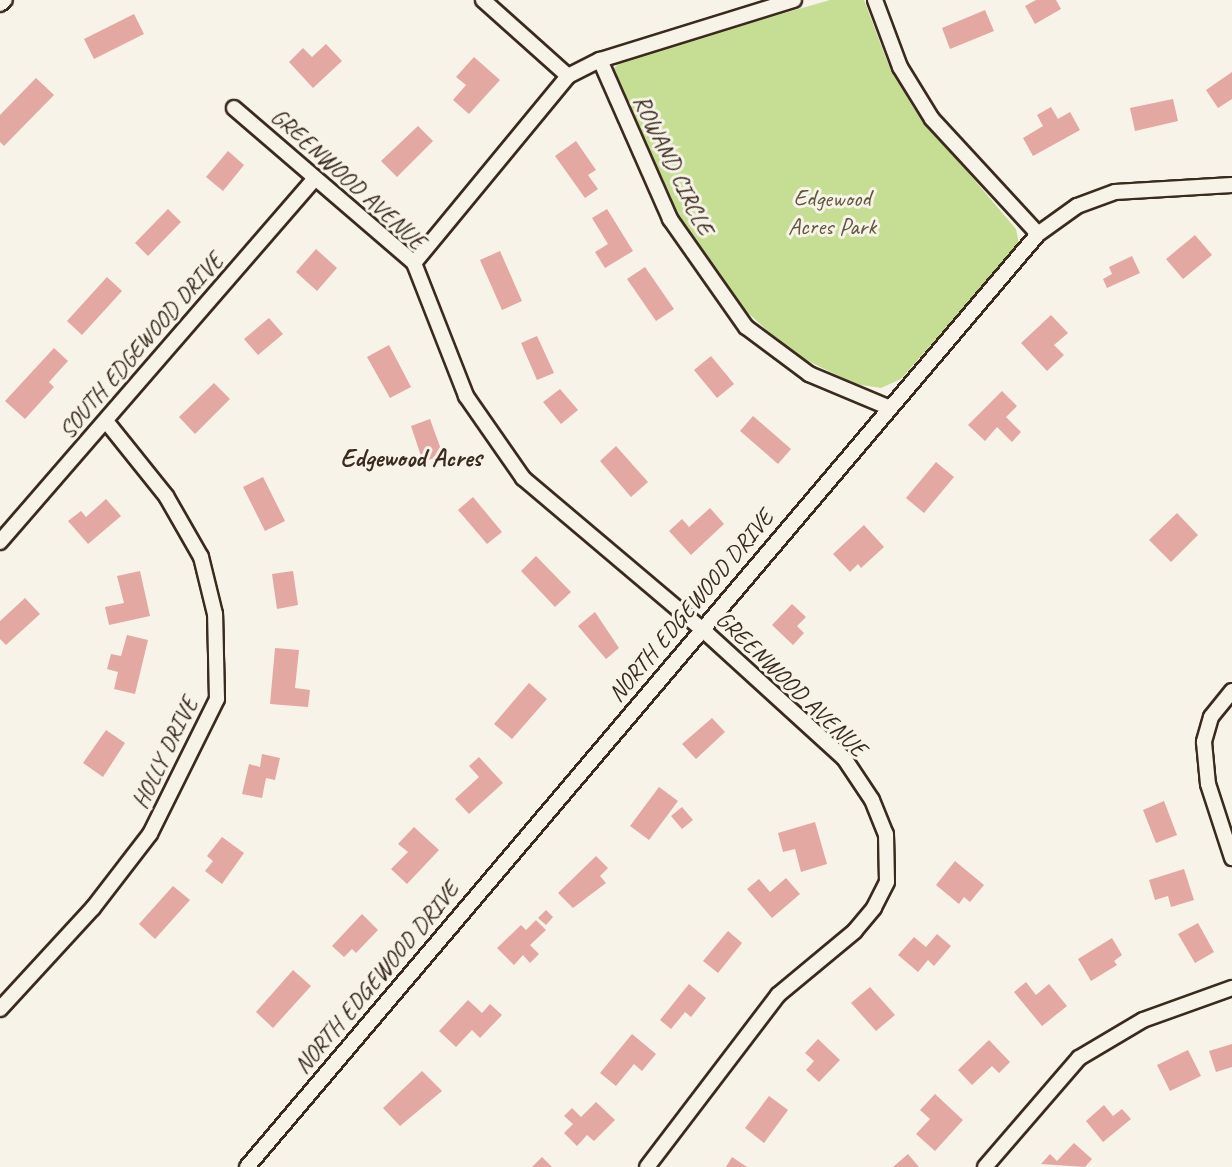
<!DOCTYPE html>
<html>
<head>
<meta charset="utf-8">
<style>
  body { margin:0 }
  #map { position:relative; width:1232px; height:1167px; overflow:hidden; background:#f7f3e8; font-family:Caveat,sans-serif }
  div>[style] { position:absolute }
  .green>* { inset:0; background:#c6de94 }
  .building>* { inset:0; background:#e2a8a1 }
  .roads { filter:drop-shadow(2px 0 #3b2a1e) drop-shadow(-2px 0 #3b2a1e) drop-shadow(0 2px #3b2a1e) drop-shadow(0 -2px #3b2a1e) }
  .minor>* { height:14px; margin:-7px; padding:0 7px; transform-origin:7px; border-radius:7px; background:#f7f3e8 }
  span { translate:-50% -50%; white-space:nowrap; text-align:center; line-height:1.15; -webkit-text-stroke:6px #f7f3e8; paint-order:stroke }
  .street-label { font-size:24px; color:#3b2a1e }
  .park-label { font-size:24px; color:#5e573c }
  .neighbourhood-label { font-size:26px; color:#3b2a1e; font-weight:700 }
</style>
</head>
<body>
<div id="map">
  <div class="green">
    <div style="clip-path:polygon(830px 0,864px 0,887px 61px,914px 109px,1016px 229px,1019px 244px,901px 379px,881px 388px,855px 384px,792px 353px,735px 301px,681px 221px,614px 82px,614px 68px,624px 59px)"></div>
  </div>
  <div class="building">
    <div style="clip-path:polygon(1036px 0,1056px 0,1061px 9px,1035px 24px,1025px 6px)"></div>
    <div style="clip-path:polygon(985px 10px,994px 31px,950px 49px,942px 28px)"></div>
    <div style="clip-path:polygon(134px 14px,144px 34px,94px 59px,84px 39px)"></div>
    <div style="clip-path:polygon(326px 44px,342px 61px,313px 88px,289px 62px,303px 48px,312px 57px)"></div>
    <div style="clip-path:polygon(474px 57px,500px 80px,469px 114px,453px 100px,466px 85px,456px 77px)"></div>
    <div style="clip-path:polygon(1232px 72px,1232px 99px,1218px 108px,1206px 90px)"></div>
    <div style="clip-path:polygon(36px 78px,54px 95px,4px 146px,0 142px,0 115px)"></div>
    <div style="clip-path:polygon(1173px 99px,1178px 121px,1135px 131px,1130px 108px)"></div>
    <div style="clip-path:polygon(1051px 107px,1058px 119px,1070px 112px,1080px 130px,1033px 156px,1023px 138px,1043px 126px,1037px 115px)"></div>
    <div style="clip-path:polygon(418px 126px,433px 141px,397px 177px,381px 161px)"></div>
    <div style="clip-path:polygon(576px 141px,596px 170px,588px 175px,598px 189px,585px 198px,555px 156px)"></div>
    <div style="clip-path:polygon(228px 151px,244px 165px,223px 191px,206px 177px)"></div>
    <div style="clip-path:polygon(168px 209px,181px 222px,148px 256px,135px 243px)"></div>
    <div style="clip-path:polygon(607px 209px,633px 251px,605px 268px,595px 252px,608px 244px,592px 218px)"></div>
    <div style="clip-path:polygon(1195px 235px,1212px 255px,1183px 279px,1166px 259px)"></div>
    <div style="clip-path:polygon(316px 249px,337px 268px,317px 291px,296px 272px)"></div>
    <div style="clip-path:polygon(500px 251px,522px 301px,502px 310px,480px 260px)"></div>
    <div style="clip-path:polygon(1132px 256px,1140px 273px,1107px 288px,1103px 279px,1112px 274px,1109px 267px)"></div>
    <div style="clip-path:polygon(645px 267px,674px 309px,656px 321px,627px 279px)"></div>
    <div style="clip-path:polygon(107px 277px,122px 291px,82px 335px,67px 321px)"></div>
    <div style="clip-path:polygon(1051px 315px,1068px 333px,1054px 345px,1064px 355px,1047px 371px,1021px 343px)"></div>
    <div style="clip-path:polygon(269px 318px,283px 334px,258px 355px,244px 339px)"></div>
    <div style="clip-path:polygon(537px 336px,554px 373px,537px 380px,521px 343px)"></div>
    <div style="clip-path:polygon(389px 345px,411px 387px,390px 398px,367px 357px)"></div>
    <div style="clip-path:polygon(54px 348px,68px 361px,49px 382px,54px 387px,25px 419px,5px 401px)"></div>
    <div style="clip-path:polygon(711px 356px,734px 384px,717px 398px,694px 370px)"></div>
    <div style="clip-path:polygon(214px 383px,230px 399px,195px 434px,179px 417px)"></div>
    <div style="clip-path:polygon(560px 389px,578px 410px,561px 424px,543px 402px)"></div>
    <div style="clip-path:polygon(1002px 391px,1017px 406px,1006px 417px,1021px 432px,1012px 442px,997px 427px,985px 441px,968px 425px)"></div>
    <div style="clip-path:polygon(753px 416px,791px 449px,778px 464px,740px 431px)"></div>
    <div style="clip-path:polygon(430px 419px,443px 455px,423px 462px,411px 426px)"></div>
    <div style="clip-path:polygon(616px 446px,648px 482px,631px 497px,600px 461px)"></div>
    <div style="clip-path:polygon(936px 462px,954px 477px,924px 513px,906px 498px)"></div>
    <div style="clip-path:polygon(263px 477px,285px 521px,265px 531px,243px 487px)"></div>
    <div style="clip-path:polygon(473px 497px,502px 532px,487px 544px,458px 510px)"></div>
    <div style="clip-path:polygon(106px 499px,121px 516px,88px 544px,68px 521px,81px 511px,86px 517px)"></div>
    <div style="clip-path:polygon(710px 508px,724px 524px,691px 555px,669px 531px,682px 519px,689px 527px)"></div>
    <div style="clip-path:polygon(1177px 513px,1198px 535px,1171px 562px,1149px 540px)"></div>
    <div style="clip-path:polygon(864px 525px,884px 547px,861px 568px,858px 564px,850px 572px,833px 554px)"></div>
    <div style="clip-path:polygon(536px 556px,571px 592px,555px 607px,521px 571px)"></div>
    <div style="clip-path:polygon(140px 571px,150px 616px,109px 625px,105px 607px,124px 603px,117px 576px)"></div>
    <div style="clip-path:polygon(293px 571px,298px 605px,277px 609px,272px 574px)"></div>
    <div style="clip-path:polygon(25px 598px,40px 614px,6px 645px,0 639px,0 621px)"></div>
    <div style="clip-path:polygon(792px 604px,806px 617px,797px 626px,804px 633px,793px 645px,772px 625px)"></div>
    <div style="clip-path:polygon(595px 612px,619px 648px,606px 659px,578px 626px)"></div>
    <div style="clip-path:polygon(127px 635px,148px 640px,135px 694px,114px 689px,118px 672px,107px 669px,111px 654px,121px 656px)"></div>
    <div style="clip-path:polygon(275px 648px,299px 650px,295px 688px,310px 690px,308px 707px,270px 704px)"></div>
    <div style="clip-path:polygon(529px 683px,547px 699px,512px 739px,494px 724px)"></div>
    <div style="clip-path:polygon(712px 718px,725px 732px,696px 759px,682px 744px)"></div>
    <div style="clip-path:polygon(106px 730px,125px 743px,103px 777px,83px 763px)"></div>
    <div style="clip-path:polygon(262px 754px,280px 758px,275px 780px,266px 778px,262px 798px,242px 794px,249px 764px,260px 767px)"></div>
    <div style="clip-path:polygon(479px 757px,503px 783px,469px 814px,455px 799px,479px 777px,469px 766px)"></div>
    <div style="clip-path:polygon(659px 787px,678px 801px,649px 840px,630px 826px)"></div>
    <div style="clip-path:polygon(1164px 801px,1177px 835px,1156px 843px,1143px 810px)"></div>
    <div style="clip-path:polygon(682px 807px,693px 820px,682px 829px,671px 816px)"></div>
    <div style="clip-path:polygon(815px 822px,827px 864px,801px 872px,795px 849px,783px 852px,778px 833px)"></div>
    <div style="clip-path:polygon(414px 827px,439px 850px,407px 884px,391px 869px,408px 852px,398px 844px)"></div>
    <div style="clip-path:polygon(222px 837px,244px 853px,222px 884px,205px 871px,213px 861px,207px 856px)"></div>
    <div style="clip-path:polygon(596px 856px,608px 868px,600px 876px,606px 883px,573px 908px,558px 893px)"></div>
    <div style="clip-path:polygon(955px 861px,984px 885px,970px 902px,964px 897px,959px 904px,936px 885px)"></div>
    <div style="clip-path:polygon(1184px 869px,1194px 900px,1171px 907px,1168px 896px,1155px 900px,1149px 880px)"></div>
    <div style="clip-path:polygon(786px 878px,800px 894px,772px 918px,747px 889px,759px 879px,770px 892px)"></div>
    <div style="clip-path:polygon(173px 886px,190px 900px,155px 939px,139px 924px)"></div>
    <div style="clip-path:polygon(546px 910px,553px 917px,546px 925px,538px 918px)"></div>
    <div style="clip-path:polygon(362px 914px,378px 930px,356px 953px,352px 949px,344px 957px,332px 946px)"></div>
    <div style="clip-path:polygon(536px 920px,546px 930px,530px 945px,539px 954px,530px 963px,523px 955px,514px 965px,497px 948px,521px 925px,526px 930px)"></div>
    <div style="clip-path:polygon(1198px 923px,1214px 952px,1195px 963px,1178px 934px)"></div>
    <div style="clip-path:polygon(728px 931px,742px 943px,718px 973px,703px 961px)"></div>
    <div style="clip-path:polygon(937px 934px,951px 946px,934px 966px,928px 960px,918px 972px,898px 955px,914px 937px,926px 947px)"></div>
    <div style="clip-path:polygon(1112px 938px,1122px 955px,1114px 961px,1117px 965px,1091px 981px,1078px 959px)"></div>
    <div style="clip-path:polygon(293px 970px,311px 986px,273px 1028px,256px 1012px)"></div>
    <div style="clip-path:polygon(1026px 982px,1036px 995px,1049px 984px,1067px 1006px,1042px 1026px,1014px 992px)"></div>
    <div style="clip-path:polygon(689px 984px,706px 998px,691px 1017px,685px 1012px,671px 1029px,660px 1020px)"></div>
    <div style="clip-path:polygon(870px 987px,895px 1015px,876px 1031px,851px 1003px)"></div>
    <div style="clip-path:polygon(468px 1000px,482px 1013px,490px 1004px,502px 1015px,480px 1038px,472px 1030px,456px 1047px,439px 1031px)"></div>
    <div style="clip-path:polygon(632px 1034px,656px 1054px,642px 1071px,634px 1064px,616px 1086px,600px 1073px)"></div>
    <div style="clip-path:polygon(818px 1039px,840px 1060px,819px 1082px,806px 1070px,814px 1061px,805px 1053px)"></div>
    <div style="clip-path:polygon(989px 1040px,1010px 1062px,999px 1073px,992px 1066px,972px 1085px,958px 1070px)"></div>
    <div style="clip-path:polygon(1232px 1044px,1232px 1067px,1216px 1072px,1209px 1051px)"></div>
    <div style="clip-path:polygon(1188px 1050px,1201px 1076px,1170px 1091px,1157px 1065px)"></div>
    <div style="clip-path:polygon(422px 1071px,442px 1091px,400px 1126px,383px 1108px)"></div>
    <div style="clip-path:polygon(935px 1094px,963px 1120px,935px 1151px,916px 1134px,930px 1119px,920px 1110px)"></div>
    <div style="clip-path:polygon(769px 1096px,788px 1110px,764px 1143px,745px 1128px)"></div>
    <div style="clip-path:polygon(596px 1102px,615px 1120px,594px 1141px,587px 1135px,577px 1146px,564px 1133px,573px 1124px,564px 1116px,572px 1108px,581px 1117px)"></div>
    <div style="clip-path:polygon(1104px 1105px,1113px 1116px,1122px 1109px,1131px 1119px,1103px 1142px,1086px 1121px)"></div>
    <div style="clip-path:polygon(1074px 1143px,1092px 1159px,1085px 1167px,1041px 1164px,1050px 1154px,1057px 1161px)"></div>
    <div style="clip-path:polygon(908px 1154px,919px 1167px,893px 1167px)"></div>
    <div style="clip-path:polygon(542px 1157px,552px 1167px,532px 1167px)"></div>
    <div style="clip-path:polygon(732px 1157px,747px 1167px,726px 1167px)"></div>
  </div>
  <div class="roads">
    <div class="minor">
      <div style="left:483px;top:0;width:114px;rotate:41.8deg"></div>
      <div style="left:875px;top:0;width:72px;rotate:69.5deg"></div>
      <div style="left:900px;top:67px;width:61px;rotate:58.4deg"></div>
      <div style="left:932px;top:119px;width:156px;rotate:47.3deg"></div>
      <div style="left:0;top:4px;width:6px;rotate:-39deg"></div>
      <div style="left:600px;top:60px;width:174px;rotate:66.2deg"></div>
      <div style="left:670px;top:219px;width:132px;rotate:54.9deg"></div>
      <div style="left:746px;top:327px;width:79px;rotate:36.7deg"></div>
      <div style="left:809px;top:374px;width:86px;rotate:22.7deg"></div>
      <div style="left:234px;top:108px;width:238px;rotate:40.7deg"></div>
      <div style="left:414px;top:263px;width:143px;rotate:68.6deg"></div>
      <div style="left:466px;top:396px;width:100px;rotate:55.2deg"></div>
      <div style="left:523px;top:478px;width:234px;rotate:40.2deg"></div>
      <div style="left:702px;top:629px;width:192px;rotate:42.3deg"></div>
      <div style="left:844px;top:758px;width:50px;rotate:56.3deg"></div>
      <div style="left:872px;top:800px;width:37px;rotate:68deg"></div>
      <div style="left:886px;top:834px;width:48px;rotate:88.8deg"></div>
      <div style="left:887px;top:882px;width:29px;rotate:117deg"></div>
      <div style="left:874px;top:908px;width:30px;rotate:130deg"></div>
      <div style="left:855px;top:931px;width:100px;rotate:140.3deg"></div>
      <div style="left:778px;top:995px;width:216px;rotate:127.3deg"></div>
      <div style="left:414px;top:263px;width:242px;rotate:-50.5deg"></div>
      <div style="left:568px;top:76px;width:36px;rotate:-27deg"></div>
      <div style="left:600px;top:60px;width:203px;rotate:-17.2deg"></div>
      <div style="left:0;top:542px;width:481px;rotate:-49.1deg"></div>
      <div style="left:1232px;top:691px;width:33px;rotate:129deg"></div>
      <div style="left:1211px;top:717px;width:26px;rotate:106deg"></div>
      <div style="left:1204px;top:742px;width:42px;rotate:84.6deg"></div>
      <div style="left:1208px;top:784px;width:78px;rotate:72deg"></div>
      <div style="left:0;top:1009px;width:137px;rotate:-47.4deg"></div>
      <div style="left:93px;top:908px;width:93px;rotate:-52.4deg"></div>
      <div style="left:150px;top:834px;width:151px;rotate:-63.6deg"></div>
      <div style="left:217px;top:699px;width:85px;rotate:-91.3deg"></div>
      <div style="left:215px;top:614px;width:59px;rotate:-103.8deg"></div>
      <div style="left:201px;top:557px;width:70px;rotate:-119.8deg"></div>
      <div style="left:166px;top:496px;width:96px;rotate:-128.7deg"></div>
      <div style="left:247px;top:1167px;width:1223px;rotate:-49.71deg"></div>
      <div style="left:1038px;top:234px;width:48px;rotate:-35.7deg"></div>
      <div style="left:1077px;top:206px;width:40px;rotate:-20.2deg"></div>
      <div style="left:1115px;top:192px;width:117px;rotate:-3.4deg"></div>
      <div style="left:985px;top:1167px;width:144px;rotate:-49.2deg"></div>
      <div style="left:1079px;top:1058px;width:74px;rotate:-30.7deg"></div>
      <div style="left:1143px;top:1020px;width:95px;rotate:-19.8deg"></div>
    </div>
  </div>
  <div class="street-label">
    <span style="left:673px;top:165px;rotate:64deg">ROWAND CIRCLE</span>
    <span style="left:348px;top:179px;rotate:42deg">GREENWOOD AVENUE</span>
    <span style="left:141px;top:346px;rotate:-49deg">SOUTH EDGEWOOD DRIVE</span>
    <span style="left:691px;top:606px;rotate:-50deg">NORTH EDGEWOOD DRIVE</span>
    <span style="left:791px;top:684px;rotate:44deg">GREENWOOD AVENUE</span>
    <span style="left:165px;top:753px;rotate:-64deg">HOLLY DRIVE</span>
    <span style="left:377px;top:978px;rotate:-50deg">NORTH EDGEWOOD DRIVE</span>
  </div>
  <div class="park-label">
    <span style="left:832px;top:213px">Edgewood<br>Acres Park</span>
  </div>
  <div class="neighbourhood-label">
    <span style="left:411px;top:458px">Edgewood Acres</span>
  </div>
</div>
</body>
</html>
